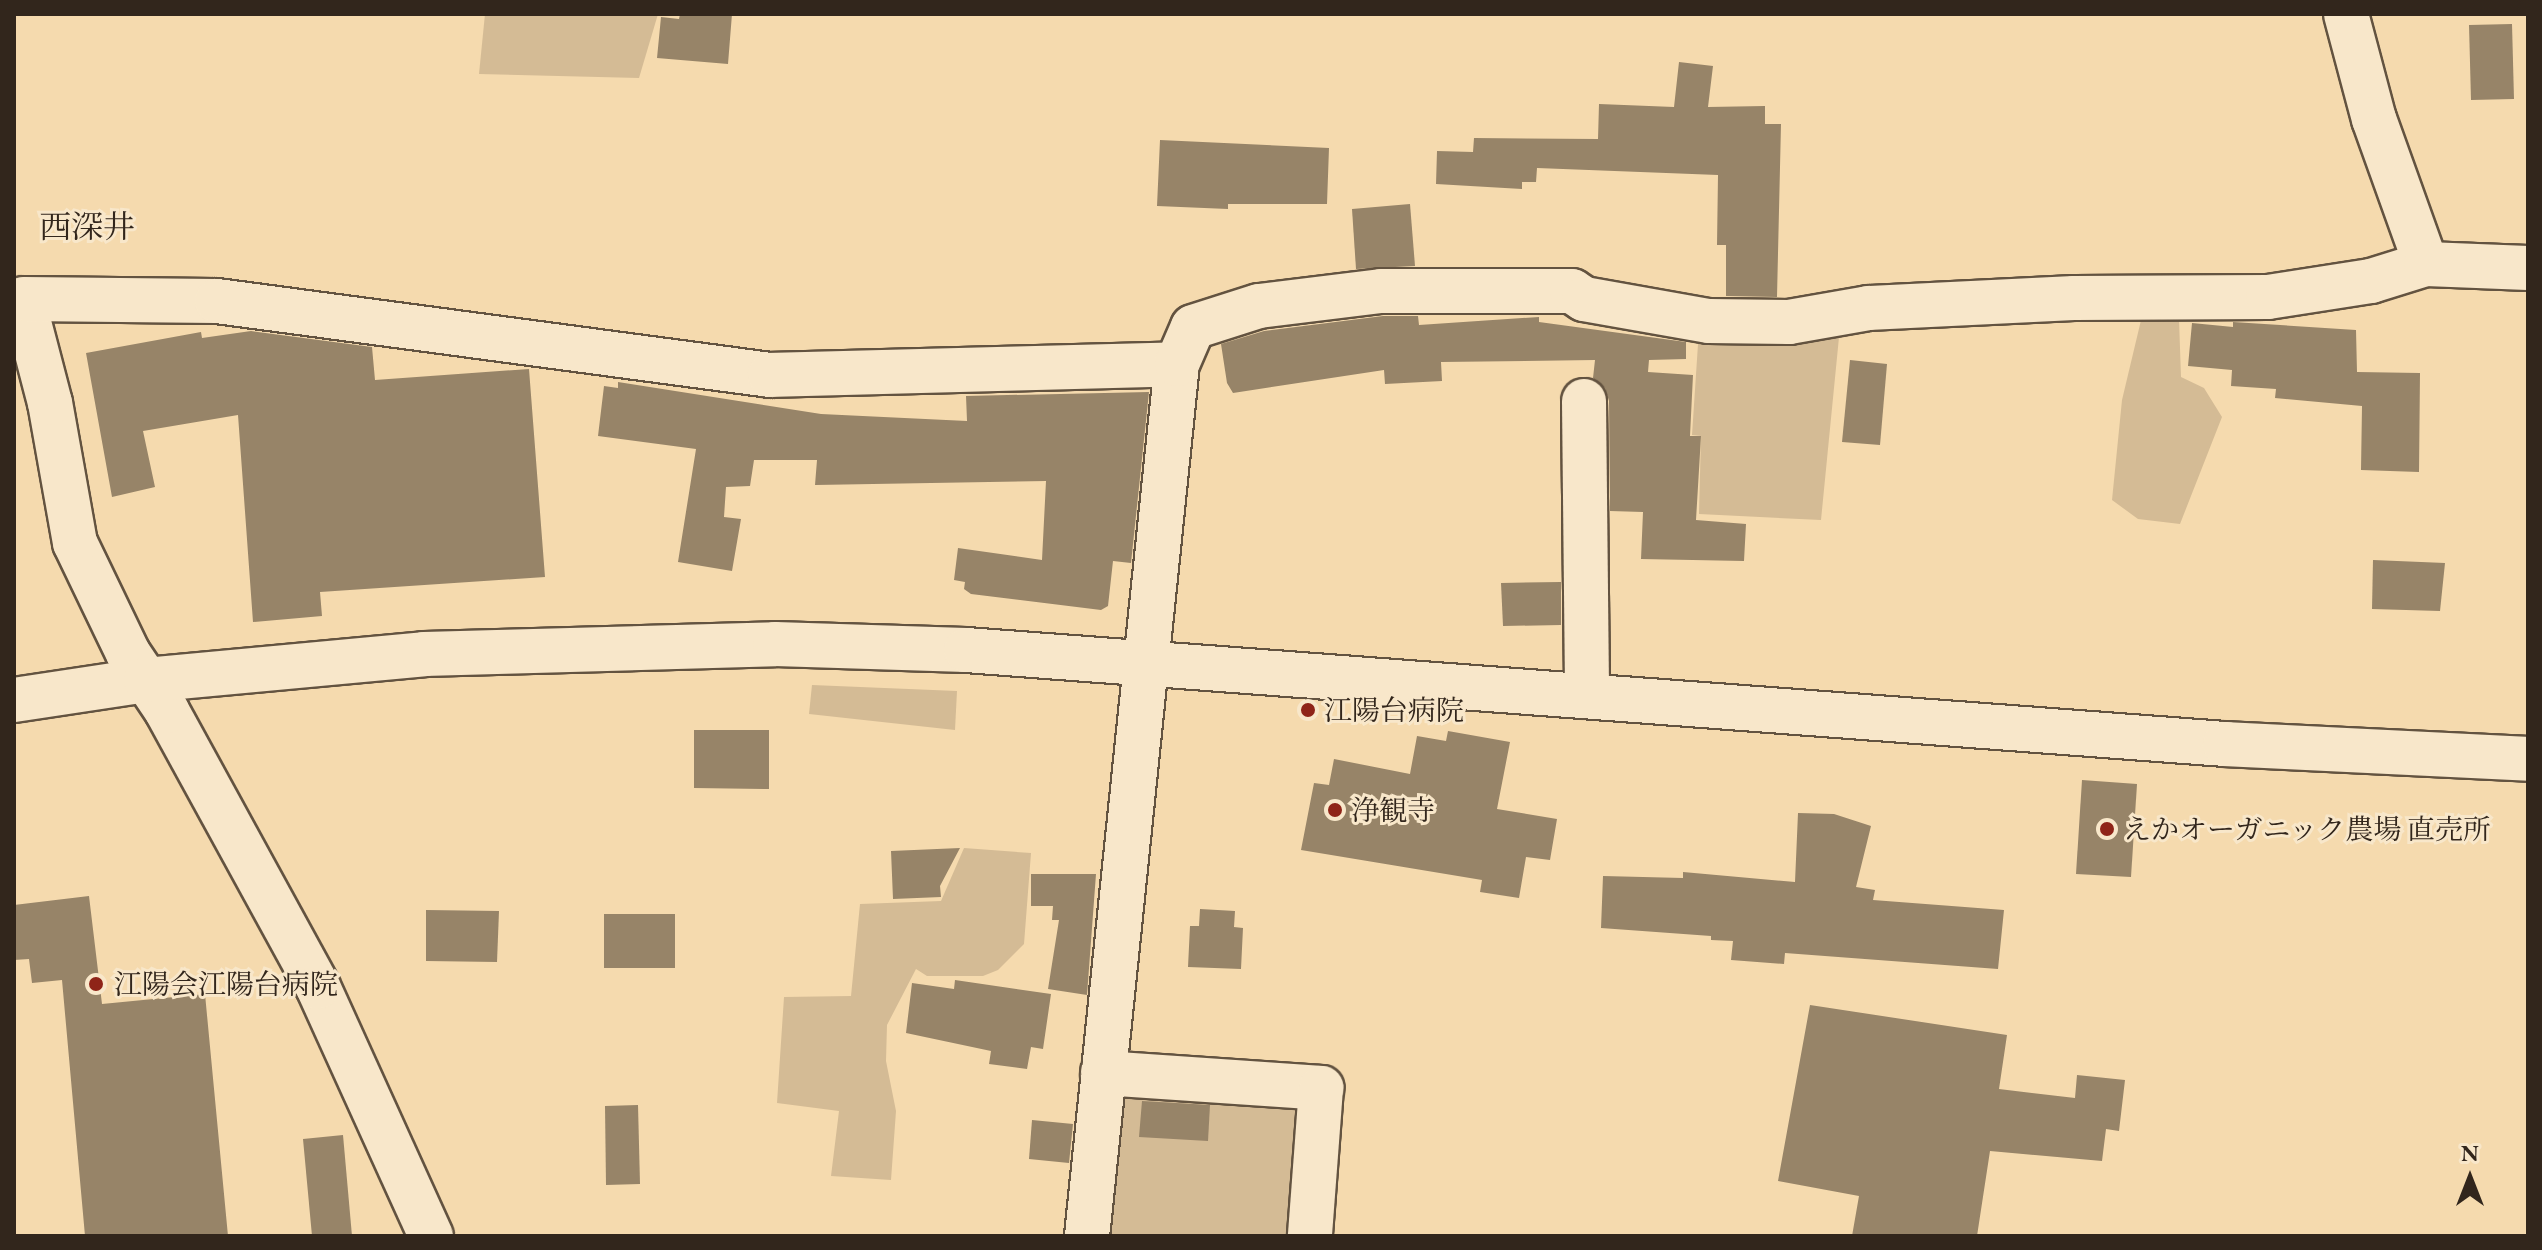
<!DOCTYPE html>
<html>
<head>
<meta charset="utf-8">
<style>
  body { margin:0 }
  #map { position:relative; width:2542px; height:1250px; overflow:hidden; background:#f5daae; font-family:"EB Garamond","Noto Serif JP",serif }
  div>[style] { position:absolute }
  .green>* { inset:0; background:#d4bb95 }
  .building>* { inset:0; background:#978468 }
  .roads { filter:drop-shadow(2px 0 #635340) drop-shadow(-2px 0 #635340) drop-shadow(0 2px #635340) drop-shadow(0 -2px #635340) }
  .minor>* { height:44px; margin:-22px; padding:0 22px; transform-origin:22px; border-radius:22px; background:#f8e7ca }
  .tertiary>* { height:44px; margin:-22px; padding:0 22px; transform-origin:22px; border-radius:22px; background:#f8e7ca }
  .dots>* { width:22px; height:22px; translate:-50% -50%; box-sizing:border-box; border:4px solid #f8e7ca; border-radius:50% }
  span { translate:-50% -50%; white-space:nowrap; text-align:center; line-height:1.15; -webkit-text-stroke:6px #f8e7ca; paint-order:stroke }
  .poi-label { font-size:28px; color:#32261c }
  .left { translate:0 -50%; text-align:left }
  .quarter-label { font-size:32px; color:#32261c }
  .frame { position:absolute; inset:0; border:16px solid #32261c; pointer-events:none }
  .north { position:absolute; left:2430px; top:1138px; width:80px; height:80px; -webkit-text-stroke:6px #f8e7ca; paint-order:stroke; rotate:0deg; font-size:22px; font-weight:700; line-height:32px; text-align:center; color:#32261c }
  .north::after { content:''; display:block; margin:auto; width:28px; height:36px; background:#32261c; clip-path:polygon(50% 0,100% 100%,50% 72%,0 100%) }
</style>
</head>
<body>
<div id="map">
  <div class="green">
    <div style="clip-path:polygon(485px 14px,658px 14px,639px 78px,479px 74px)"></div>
    <div style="clip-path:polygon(2142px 316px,2179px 319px,2181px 377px,2204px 388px,2222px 417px,2180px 524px,2138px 519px,2112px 500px,2122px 400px)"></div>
    <div style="clip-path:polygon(1840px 327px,1821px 520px,1699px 514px,1701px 436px,1692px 435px,1699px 329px)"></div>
    <div style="clip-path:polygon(812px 685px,957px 691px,955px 730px,809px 714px)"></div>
    <div style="clip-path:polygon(964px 848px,1031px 853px,1024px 944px,998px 970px,983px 976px,927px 976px,916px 969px,887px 1025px,886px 1061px,896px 1111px,891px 1180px,831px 1176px,839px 1111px,777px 1103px,784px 997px,851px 996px,860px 904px,941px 901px)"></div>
    <div style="clip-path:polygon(1119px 1085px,1303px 1098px,1299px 1236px,1102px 1236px)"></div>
  </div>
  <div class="building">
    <div style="clip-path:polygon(680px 14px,732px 14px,728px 64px,657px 58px,661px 17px,679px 19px)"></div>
    <div style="clip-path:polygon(2512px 24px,2514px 99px,2471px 100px,2469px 25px)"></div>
    <div style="clip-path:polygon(1679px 62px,1713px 66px,1708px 107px,1765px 106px,1765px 124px,1781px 124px,1777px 297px,1726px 296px,1726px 245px,1717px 245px,1718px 175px,1537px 168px,1536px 182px,1522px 182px,1522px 189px,1436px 184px,1437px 151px,1473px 152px,1474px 138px,1598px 139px,1599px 104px,1674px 107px)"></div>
    <div style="clip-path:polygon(1160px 140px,1329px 148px,1327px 204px,1228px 204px,1228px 209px,1157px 206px)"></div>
    <div style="clip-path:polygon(1410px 204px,1415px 266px,1356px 269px,1352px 209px)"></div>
    <div style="clip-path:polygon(1383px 316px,1418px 316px,1419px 325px,1539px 317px,1539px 322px,1686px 342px,1686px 359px,1649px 360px,1648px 372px,1693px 375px,1690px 436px,1701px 436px,1696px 520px,1746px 524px,1744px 561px,1641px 559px,1643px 512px,1610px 511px,1609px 401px,1605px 388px,1593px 378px,1595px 360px,1441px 362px,1442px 381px,1385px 384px,1384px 370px,1233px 393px,1227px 383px,1221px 344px,1264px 331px)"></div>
    <div style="clip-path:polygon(2233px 322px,2356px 330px,2357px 372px,2420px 373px,2419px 472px,2361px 470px,2362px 406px,2275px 398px,2276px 389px,2231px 386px,2232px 370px,2188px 366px,2192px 323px,2233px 327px)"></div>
    <div style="clip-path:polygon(251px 331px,372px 347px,375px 380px,529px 369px,545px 577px,320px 592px,322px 616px,253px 622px,238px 415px,143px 431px,155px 487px,112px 497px,86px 353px,201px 332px,202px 338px)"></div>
    <div style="clip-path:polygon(1850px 360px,1887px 364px,1880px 445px,1842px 442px)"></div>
    <div style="clip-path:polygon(618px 382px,821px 414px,967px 421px,966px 396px,1149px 392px,1131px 563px,1113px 561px,1108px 606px,1101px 610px,971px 594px,964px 589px,965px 582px,954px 580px,958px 548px,1042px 560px,1046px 481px,815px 485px,817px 460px,754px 460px,750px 486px,726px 487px,724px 517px,741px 519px,732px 571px,678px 562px,696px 449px,598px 436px,604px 386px,618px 388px)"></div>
    <div style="clip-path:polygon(2373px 560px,2445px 563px,2440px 611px,2372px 609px)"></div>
    <div style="clip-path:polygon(1561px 582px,1561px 625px,1503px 626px,1501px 583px)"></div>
    <div style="clip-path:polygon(694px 730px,769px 730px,769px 789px,694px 788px)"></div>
    <div style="clip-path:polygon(1448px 731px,1510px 742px,1497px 809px,1557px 819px,1550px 860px,1526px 857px,1519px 898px,1480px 892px,1482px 880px,1301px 850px,1314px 783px,1329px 785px,1334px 759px,1410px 774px,1417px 736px,1446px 741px)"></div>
    <div style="clip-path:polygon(2082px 780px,2137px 784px,2131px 877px,2076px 874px)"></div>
    <div style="clip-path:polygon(1798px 813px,1834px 814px,1871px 826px,1856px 887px,1875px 890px,1873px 900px,2004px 910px,1998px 969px,1785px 953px,1784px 964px,1731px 960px,1733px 941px,1711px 940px,1711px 936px,1601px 928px,1603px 876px,1683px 878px,1683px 872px,1795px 882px)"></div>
    <div style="clip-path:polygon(960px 848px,940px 886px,941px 897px,893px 899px,891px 851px)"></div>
    <div style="clip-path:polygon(1031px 874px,1096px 874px,1087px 995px,1048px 989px,1059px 920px,1052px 920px,1053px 906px,1031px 906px)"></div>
    <div style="clip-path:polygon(89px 896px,102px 1004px,205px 994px,228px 1236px,85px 1236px,62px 980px,32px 983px,29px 959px,14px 960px,14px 905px)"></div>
    <div style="clip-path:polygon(1200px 909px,1235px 911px,1234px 927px,1243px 928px,1241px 969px,1188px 967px,1190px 926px,1199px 926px)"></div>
    <div style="clip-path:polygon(426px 910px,499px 911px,497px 962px,426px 961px)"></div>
    <div style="clip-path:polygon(604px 914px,675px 914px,675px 968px,604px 968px)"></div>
    <div style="clip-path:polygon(955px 980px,1051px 994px,1043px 1049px,1031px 1047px,1027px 1069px,989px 1064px,991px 1051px,906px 1033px,912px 983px,954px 989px)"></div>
    <div style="clip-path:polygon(1810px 1005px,2007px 1035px,1999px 1089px,2075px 1098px,2077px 1075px,2125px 1080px,2119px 1131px,2106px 1129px,2102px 1161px,1990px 1151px,1977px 1236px,1852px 1236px,1859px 1196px,1778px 1181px)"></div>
    <div style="clip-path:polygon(1142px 1101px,1210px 1105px,1208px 1141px,1139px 1137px)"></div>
    <div style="clip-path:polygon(638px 1105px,640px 1184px,606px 1185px,605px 1106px)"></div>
    <div style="clip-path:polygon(1032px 1120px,1073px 1124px,1069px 1163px,1029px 1159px)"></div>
    <div style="clip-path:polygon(343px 1135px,352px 1236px,312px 1236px,303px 1139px)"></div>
  </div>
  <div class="roads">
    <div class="minor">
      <div style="left:2346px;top:14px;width:109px;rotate:75.1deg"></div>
      <div style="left:2374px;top:119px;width:154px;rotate:70.3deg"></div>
      <div style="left:1584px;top:401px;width:295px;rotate:89.4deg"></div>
      <div style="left:1103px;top:1073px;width:219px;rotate:3.9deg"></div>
      <div style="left:1321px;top:1088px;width:148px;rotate:94.3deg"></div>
      <div style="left:431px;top:1236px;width:273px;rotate:-114.4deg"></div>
      <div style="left:318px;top:987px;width:315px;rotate:-118.7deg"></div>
      <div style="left:167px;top:711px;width:70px;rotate:-123.9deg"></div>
      <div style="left:128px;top:653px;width:122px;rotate:-115.7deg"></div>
      <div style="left:75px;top:543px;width:142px;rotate:-100.1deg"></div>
      <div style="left:50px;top:403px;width:107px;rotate:-104.6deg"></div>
      <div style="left:23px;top:299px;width:194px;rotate:0.6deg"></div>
      <div style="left:217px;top:301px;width:558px;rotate:7.62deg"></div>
      <div style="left:770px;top:375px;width:407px;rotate:-1.5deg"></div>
      <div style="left:1087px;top:1236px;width:877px;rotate:-84.11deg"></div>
      <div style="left:1177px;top:364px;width:40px;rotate:-66.6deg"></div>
      <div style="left:1193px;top:327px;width:69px;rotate:-17.7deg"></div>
      <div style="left:1259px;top:306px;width:123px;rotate:-7deg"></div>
      <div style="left:1381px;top:291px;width:191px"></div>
      <div style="left:1572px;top:291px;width:14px;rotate:34deg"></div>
      <div style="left:1584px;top:299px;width:127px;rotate:10deg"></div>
      <div style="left:1709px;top:321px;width:80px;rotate:0.7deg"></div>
      <div style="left:1789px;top:322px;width:80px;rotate:-10deg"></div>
      <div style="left:1868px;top:308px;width:206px;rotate:-2.8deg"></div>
      <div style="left:2074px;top:298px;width:194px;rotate:-0.3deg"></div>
      <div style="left:2268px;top:297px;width:104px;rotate:-8.8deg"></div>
      <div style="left:2371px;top:281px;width:58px;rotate:-17.2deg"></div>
      <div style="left:2426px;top:264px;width:102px;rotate:2.2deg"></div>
    </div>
    <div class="tertiary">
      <div style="left:14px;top:700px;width:134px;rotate:-8.6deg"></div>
      <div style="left:146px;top:680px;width:279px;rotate:-5.3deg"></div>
      <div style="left:424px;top:654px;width:351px;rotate:-1.6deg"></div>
      <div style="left:775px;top:644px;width:191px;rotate:1.8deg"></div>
      <div style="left:966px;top:650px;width:1263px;rotate:4.27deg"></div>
      <div style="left:2225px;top:744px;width:303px;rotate:2.8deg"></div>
    </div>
  </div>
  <div class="dots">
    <div style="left:1308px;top:710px;background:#8f2418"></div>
    <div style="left:1335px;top:810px;background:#8f2418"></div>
    <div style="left:2107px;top:829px;background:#8f2418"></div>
    <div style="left:96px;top:984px;background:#8f2418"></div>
  </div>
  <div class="poi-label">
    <span class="left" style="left:1324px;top:710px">江陽台病院</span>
    <span class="left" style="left:1351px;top:810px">浄観寺</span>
    <span class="left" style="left:2123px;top:829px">えかオーガニック農場 直売所</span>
    <span class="left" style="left:114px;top:984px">江陽会江陽台病院</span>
  </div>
  <div class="quarter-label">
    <span style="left:87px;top:227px">西深井</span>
  </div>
  <div class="frame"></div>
  <div class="north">N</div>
</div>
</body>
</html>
